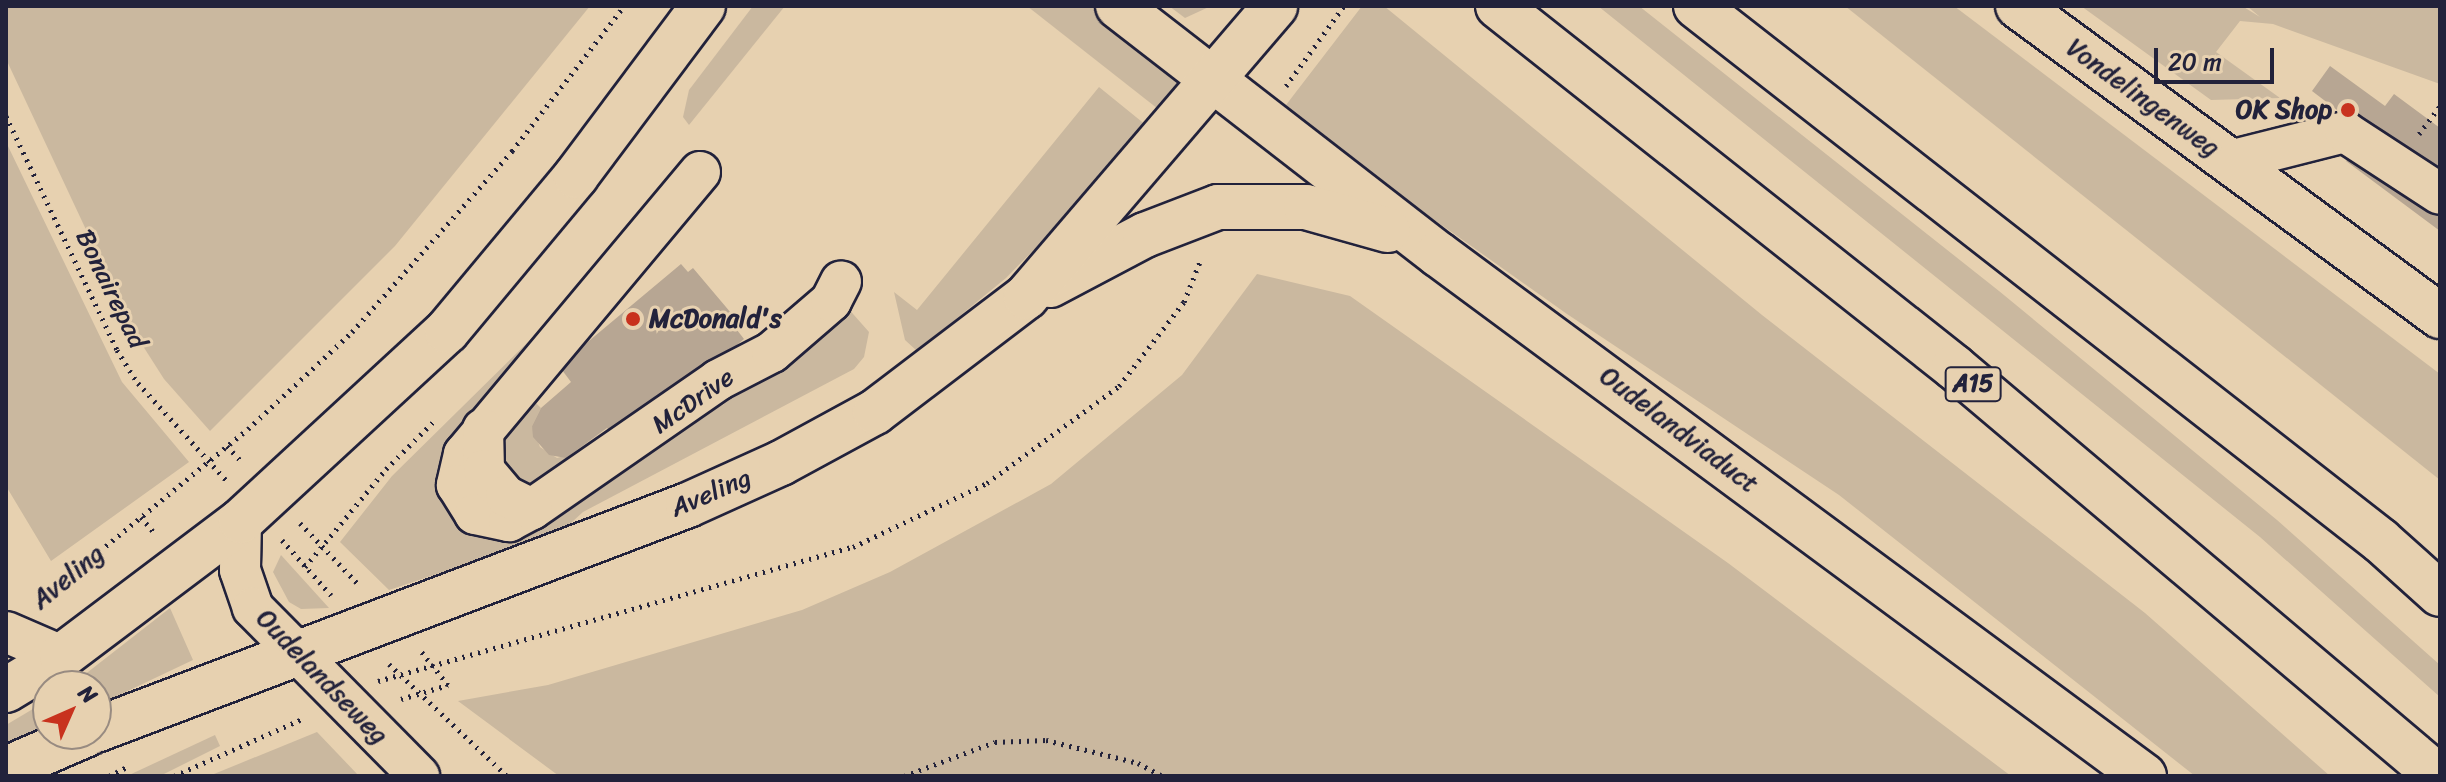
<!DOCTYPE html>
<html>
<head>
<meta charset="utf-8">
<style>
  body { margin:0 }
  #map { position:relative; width:2446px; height:782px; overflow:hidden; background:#e7d1b0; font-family:Sriracha,sans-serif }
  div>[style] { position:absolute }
  .green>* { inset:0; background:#cab89f }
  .building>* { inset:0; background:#b7a693 }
  .path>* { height:5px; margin-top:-2.5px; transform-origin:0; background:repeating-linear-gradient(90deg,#22223b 0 2px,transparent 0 8px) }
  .roads { filter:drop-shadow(2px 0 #22223b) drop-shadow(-2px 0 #22223b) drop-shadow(0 2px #22223b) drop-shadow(0 -2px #22223b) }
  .minor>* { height:40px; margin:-20px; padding:0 20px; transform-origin:20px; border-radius:20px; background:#e7d1b0 }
  .major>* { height:44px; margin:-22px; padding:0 22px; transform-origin:22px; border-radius:22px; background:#e7d1b0 }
  .highway>* { height:44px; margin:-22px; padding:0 22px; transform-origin:22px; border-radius:22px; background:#e7d1b0 }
  .dots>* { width:22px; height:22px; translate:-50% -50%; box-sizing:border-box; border:4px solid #e7d1b0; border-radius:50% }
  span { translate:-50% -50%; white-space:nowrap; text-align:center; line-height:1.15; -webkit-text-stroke:6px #e7d1b0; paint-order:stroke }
  .shield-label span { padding:2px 6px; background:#e7d1b0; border:2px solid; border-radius:6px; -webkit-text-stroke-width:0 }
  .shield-label { font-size:24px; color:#22223b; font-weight:700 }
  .street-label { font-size:26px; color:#22223b }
  .poi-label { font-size:26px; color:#22223b; font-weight:700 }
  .right { translate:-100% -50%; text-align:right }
  .left { translate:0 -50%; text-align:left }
  .frame { position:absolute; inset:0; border:8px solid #22223b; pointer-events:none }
  .north { position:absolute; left:32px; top:670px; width:80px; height:80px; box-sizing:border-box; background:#e7d1b0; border:2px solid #988b81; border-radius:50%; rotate:45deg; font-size:22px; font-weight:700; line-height:32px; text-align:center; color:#22223b }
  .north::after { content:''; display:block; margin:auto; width:28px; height:36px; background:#c8321e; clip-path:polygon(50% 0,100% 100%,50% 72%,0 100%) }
  .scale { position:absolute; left:2154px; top:48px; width:120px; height:36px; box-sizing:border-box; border:4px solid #22223b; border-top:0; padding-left:10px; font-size:24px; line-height:28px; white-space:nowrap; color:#22223b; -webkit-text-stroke:6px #e7d1b0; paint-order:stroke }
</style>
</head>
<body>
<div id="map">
  <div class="green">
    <div style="clip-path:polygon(6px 6px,590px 6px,395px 246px,210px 431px,164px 379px,134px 332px,6px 59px)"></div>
    <div style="clip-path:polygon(753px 6px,785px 6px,689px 125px,683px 117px,689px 90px)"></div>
    <div style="clip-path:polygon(1027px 6px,1090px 6px,1193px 86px,1167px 116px)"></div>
    <div style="clip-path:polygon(1169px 6px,1211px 6px,1185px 18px)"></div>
    <div style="clip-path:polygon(1362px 6px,1384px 6px,1762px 315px,2145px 613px,2330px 776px,2195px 776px,1839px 495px,1567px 314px,1326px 143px,1286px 105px)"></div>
    <div style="clip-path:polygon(1598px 6px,1639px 6px,1999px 291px,2277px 520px,2440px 665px,2440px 697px,2260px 537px)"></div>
    <div style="clip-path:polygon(1845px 6px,1954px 6px,2440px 374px,2440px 480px)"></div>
    <div style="clip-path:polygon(2081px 6px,2242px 6px,2260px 17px,2247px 6px,2440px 6px,2440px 84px,2273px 24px,2240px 21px,2216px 52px,2280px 98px,2211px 100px)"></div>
    <div style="clip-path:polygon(1099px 87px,1152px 130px,1006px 278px,917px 351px,905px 340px,894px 292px,917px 310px)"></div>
    <div style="clip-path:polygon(6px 142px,122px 382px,189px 462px,51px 561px,6px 486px)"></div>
    <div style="clip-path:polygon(1257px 274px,1350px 296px,1728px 563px,2011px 776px,559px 776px,458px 701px,548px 685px,802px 610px,890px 572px,1051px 484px,1182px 375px)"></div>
    <div style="clip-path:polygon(846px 306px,869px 332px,864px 357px,854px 369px,583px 512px,560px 533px,389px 590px,340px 542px,392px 476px,533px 337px,539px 338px,470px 521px,723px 405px)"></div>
    <div style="clip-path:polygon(527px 394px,541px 408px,532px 426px,540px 447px,557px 458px,578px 452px,590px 463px,538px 496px,507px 483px,496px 435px)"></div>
    <div style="clip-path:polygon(281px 555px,329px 608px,301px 609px,289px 602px,273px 572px)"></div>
    <div style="clip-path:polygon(170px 608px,193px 660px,96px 706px,96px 686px,70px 686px)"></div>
    <div style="clip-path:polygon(48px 700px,48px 728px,6px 748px,6px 725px)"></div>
    <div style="clip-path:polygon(317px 732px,359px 776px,209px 776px)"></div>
    <div style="clip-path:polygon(215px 735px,220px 746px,160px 776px,127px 776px)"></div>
  </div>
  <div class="building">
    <div style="clip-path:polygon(2330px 66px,2385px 106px,2394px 94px,2440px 128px,2440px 231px,2346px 161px,2370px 135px,2312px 91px)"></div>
    <div style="clip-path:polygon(681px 264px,688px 272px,693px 268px,742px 326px,737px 330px,744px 339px,620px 443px,607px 428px,566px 458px,549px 455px,533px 437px,532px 426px,541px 408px,571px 382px,559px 366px)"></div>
  </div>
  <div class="path">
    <div style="left:1286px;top:86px;width:99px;rotate:-54.1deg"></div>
    <div style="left:6px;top:116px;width:259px;rotate:64.6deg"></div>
    <div style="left:117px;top:350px;width:39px;rotate:58deg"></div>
    <div style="left:138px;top:383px;width:131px;rotate:47.8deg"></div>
    <div style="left:2419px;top:134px;width:35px;rotate:-53deg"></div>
    <div style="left:227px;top:446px;width:23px;rotate:47deg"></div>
    <div style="left:141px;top:517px;width:23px;rotate:50deg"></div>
    <div style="left:300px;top:523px;width:86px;rotate:46.4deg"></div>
    <div style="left:282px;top:540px;width:74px;rotate:48.3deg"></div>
    <div style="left:305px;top:567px;width:127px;rotate:-50.4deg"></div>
    <div style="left:386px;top:469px;width:68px;rotate:-45deg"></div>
    <div style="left:38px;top:602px;width:272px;rotate:-39.5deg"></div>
    <div style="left:248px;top:429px;width:142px;rotate:-43deg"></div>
    <div style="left:352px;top:332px;width:242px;rotate:-48.5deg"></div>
    <div style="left:512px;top:151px;width:183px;rotate:-52.3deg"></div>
    <div style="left:389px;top:664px;width:163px;rotate:43.5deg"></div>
    <div style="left:378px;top:681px;width:494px;rotate:-15.8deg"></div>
    <div style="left:853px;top:547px;width:148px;rotate:-25.5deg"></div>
    <div style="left:987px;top:483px;width:164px;rotate:-36.3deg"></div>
    <div style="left:1119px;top:386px;width:106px;rotate:-52.3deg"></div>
    <div style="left:1184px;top:302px;width:46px;rotate:-68.4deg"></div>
    <div style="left:401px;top:699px;width:49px;rotate:-16.6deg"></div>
    <div style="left:448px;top:685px;width:43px;rotate:-128.5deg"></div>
    <div style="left:109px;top:776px;width:20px;rotate:-27deg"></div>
    <div style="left:174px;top:776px;width:142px;rotate:-24deg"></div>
    <div style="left:904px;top:776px;width:97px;rotate:-20.5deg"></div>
    <div style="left:995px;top:742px;width:51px;rotate:-2.2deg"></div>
    <div style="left:1046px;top:740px;width:95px;rotate:14deg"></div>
    <div style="left:1138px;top:763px;width:27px;rotate:28deg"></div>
  </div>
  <div class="roads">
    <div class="minor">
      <div style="left:2230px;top:161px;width:119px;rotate:-14.2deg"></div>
      <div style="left:2345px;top:132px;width:113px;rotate:33.1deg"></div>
      <div style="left:700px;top:172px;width:368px;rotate:129.9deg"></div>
      <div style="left:464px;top:454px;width:32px;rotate:103deg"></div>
      <div style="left:457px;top:485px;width:34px;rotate:58deg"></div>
      <div style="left:475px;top:514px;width:35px;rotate:12deg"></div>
      <div style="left:509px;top:521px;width:26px;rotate:-28deg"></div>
      <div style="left:532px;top:509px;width:226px;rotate:-34.7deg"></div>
      <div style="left:718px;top:380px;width:61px;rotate:-27.4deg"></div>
      <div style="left:772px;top:352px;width:78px;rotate:-40.8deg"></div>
      <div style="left:831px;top:301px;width:22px;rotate:-63deg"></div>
      <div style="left:483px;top:429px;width:41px;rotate:88.6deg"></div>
      <div style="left:484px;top:470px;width:34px;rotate:50deg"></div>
      <div style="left:506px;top:496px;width:29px;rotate:27deg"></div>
      <div style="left:241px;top:521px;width:49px;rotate:91.2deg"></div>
      <div style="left:240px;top:570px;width:40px;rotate:71.1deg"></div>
      <div style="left:253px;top:608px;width:236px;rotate:45.3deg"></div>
      <div style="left:6px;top:632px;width:61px;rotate:23.2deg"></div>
    </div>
    <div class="major">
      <div style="left:1118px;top:6px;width:405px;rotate:37.8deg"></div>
      <div style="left:1438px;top:254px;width:878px;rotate:36.48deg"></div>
      <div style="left:2018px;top:6px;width:524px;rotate:36.3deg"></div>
      <div style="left:1050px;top:285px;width:107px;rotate:-27.8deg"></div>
      <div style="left:1145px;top:235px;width:78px;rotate:-21deg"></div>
      <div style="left:1218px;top:207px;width:88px"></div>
      <div style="left:1306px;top:207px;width:85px;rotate:15.7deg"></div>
      <div style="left:6px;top:690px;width:66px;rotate:-31.3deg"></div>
      <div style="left:62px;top:656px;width:224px;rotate:-37deg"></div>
      <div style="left:241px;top:521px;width:280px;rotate:-42.7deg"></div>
      <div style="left:447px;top:331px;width:202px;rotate:-50.2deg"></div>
      <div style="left:576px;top:176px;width:212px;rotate:-53.2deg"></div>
      <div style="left:96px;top:730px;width:633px;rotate:-20.81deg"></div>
      <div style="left:688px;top:505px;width:102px;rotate:-24.3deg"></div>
      <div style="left:781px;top:463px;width:107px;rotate:-28.5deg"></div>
      <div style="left:875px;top:412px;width:190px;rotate:-37.3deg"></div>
      <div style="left:1026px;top:297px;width:383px;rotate:-49.4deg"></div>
      <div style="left:6px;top:769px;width:88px;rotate:-23.4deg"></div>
    </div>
    <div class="highway">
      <div style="left:1498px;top:6px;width:582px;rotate:38.37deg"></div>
      <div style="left:1954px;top:367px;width:634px;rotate:40.2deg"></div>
      <div style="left:1696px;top:6px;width:869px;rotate:37.99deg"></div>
      <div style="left:2381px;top:541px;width:79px;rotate:41.9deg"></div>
    </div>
  </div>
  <div class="dots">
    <div style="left:2348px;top:110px;background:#c8321e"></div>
    <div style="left:633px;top:319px;background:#c8321e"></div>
  </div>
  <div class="shield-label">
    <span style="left:1973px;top:384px">A15</span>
  </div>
  <div class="street-label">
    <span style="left:2143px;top:98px;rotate:36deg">Vondelingenweg</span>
    <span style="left:111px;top:289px;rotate:64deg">Bonairepad</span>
    <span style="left:693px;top:401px;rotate:-35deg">McDrive</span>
    <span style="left:1679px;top:430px;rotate:37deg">Oudelandviaduct</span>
    <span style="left:711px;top:493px;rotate:-23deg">Aveling</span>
    <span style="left:68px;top:577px;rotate:-39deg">Aveling</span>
    <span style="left:322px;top:677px;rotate:46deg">Oudelandseweg</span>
  </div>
  <div class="poi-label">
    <span class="right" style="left:2332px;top:110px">OK Shop</span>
    <span class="left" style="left:649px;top:319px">McDonald's</span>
  </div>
  <div class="frame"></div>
  <div class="north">N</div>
  <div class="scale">20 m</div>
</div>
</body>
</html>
